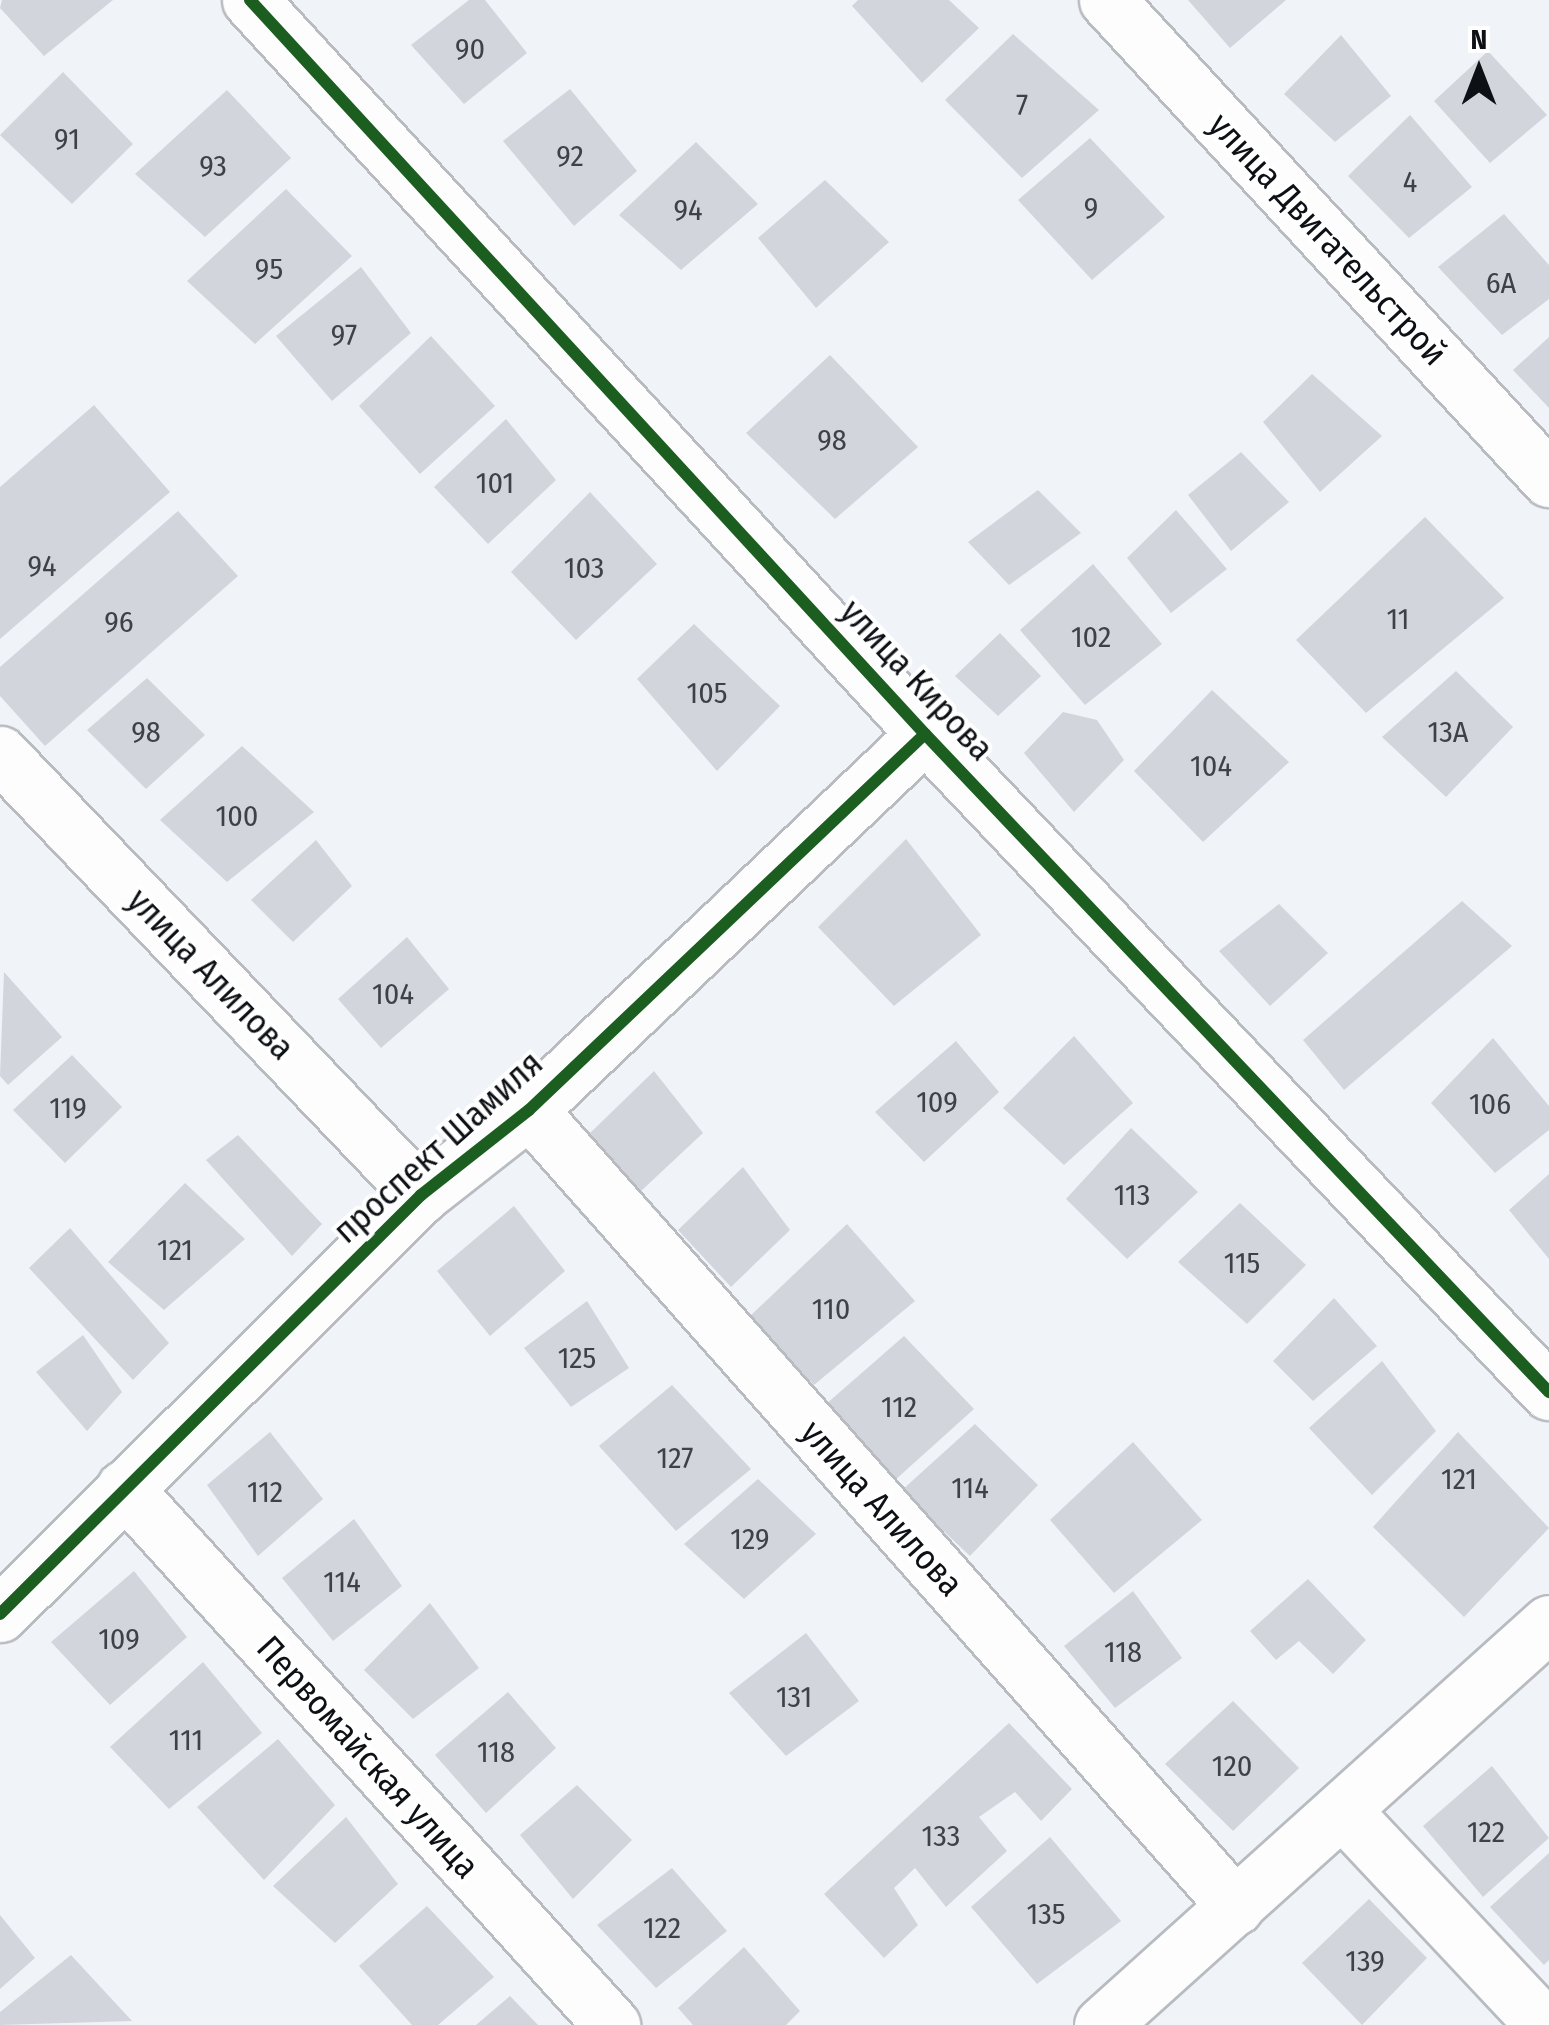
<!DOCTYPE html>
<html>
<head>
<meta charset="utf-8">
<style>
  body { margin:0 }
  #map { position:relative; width:1549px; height:2025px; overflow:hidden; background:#f0f4f9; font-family:"Fira Sans Condensed",sans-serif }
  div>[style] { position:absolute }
  .building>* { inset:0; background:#d2d6dc }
  .roads { filter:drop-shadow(2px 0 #b8bcc1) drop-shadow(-2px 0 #b8bcc1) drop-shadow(0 2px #b8bcc1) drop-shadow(0 -2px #b8bcc1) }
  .minor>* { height:55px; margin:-27.5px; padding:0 27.5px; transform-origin:27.5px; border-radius:27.5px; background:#fdfdfe }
  .cycleway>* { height:12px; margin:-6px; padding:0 6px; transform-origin:6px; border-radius:6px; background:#1b5e20 }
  span { translate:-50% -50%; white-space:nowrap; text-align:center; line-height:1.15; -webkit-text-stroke:8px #fff; paint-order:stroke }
  .number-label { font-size:30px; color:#3e4248 }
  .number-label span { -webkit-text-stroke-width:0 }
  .street-label { font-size:35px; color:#0d1116 }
  .north { position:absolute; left:1429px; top:20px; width:100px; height:100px; -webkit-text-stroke:8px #fff; paint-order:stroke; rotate:0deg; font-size:28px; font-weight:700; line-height:40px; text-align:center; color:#0d1116 }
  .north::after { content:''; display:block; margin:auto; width:35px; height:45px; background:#0d1116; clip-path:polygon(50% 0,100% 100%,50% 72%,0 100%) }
</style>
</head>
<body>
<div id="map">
  <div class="building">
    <div style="clip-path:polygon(113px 0,44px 56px,0 8px,2px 0)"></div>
    <div style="clip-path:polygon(469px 0,485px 0,527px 53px,464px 104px,411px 45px)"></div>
    <div style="clip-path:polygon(858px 0,949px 0,979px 28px,922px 83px,852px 6px)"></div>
    <div style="clip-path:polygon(1188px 0,1286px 0,1230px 48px)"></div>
    <div style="clip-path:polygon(1013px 34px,1099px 110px,1022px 178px,945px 100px)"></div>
    <div style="clip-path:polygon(1341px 35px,1391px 96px,1335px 142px,1284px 94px)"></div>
    <div style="clip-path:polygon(1488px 51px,1547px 115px,1490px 163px,1434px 101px)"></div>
    <div style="clip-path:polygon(63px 72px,133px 144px,72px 204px,0 135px)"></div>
    <div style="clip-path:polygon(570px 89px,637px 171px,574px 226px,503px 141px)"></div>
    <div style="clip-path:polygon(227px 90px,291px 158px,205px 237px,135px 174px)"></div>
    <div style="clip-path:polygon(1410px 115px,1472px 187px,1409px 238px,1348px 176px)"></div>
    <div style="clip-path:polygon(1090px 138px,1165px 217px,1092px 280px,1018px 200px)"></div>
    <div style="clip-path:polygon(696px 142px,758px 204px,681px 270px,619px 215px)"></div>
    <div style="clip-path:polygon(825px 180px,889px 242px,816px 308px,758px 238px)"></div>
    <div style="clip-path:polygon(286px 189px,352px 256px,255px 344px,187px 281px)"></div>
    <div style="clip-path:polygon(1504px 214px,1549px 265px,1549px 299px,1502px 335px,1438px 267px)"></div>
    <div style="clip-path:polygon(361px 267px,411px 333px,332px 401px,276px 336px)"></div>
    <div style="clip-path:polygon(431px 336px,495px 406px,420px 474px,359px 406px)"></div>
    <div style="clip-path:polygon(1549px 337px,1549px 408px,1513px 370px)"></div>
    <div style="clip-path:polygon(830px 355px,918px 447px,835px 519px,746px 433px)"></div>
    <div style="clip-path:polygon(1312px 374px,1382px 436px,1320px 492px,1263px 422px)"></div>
    <div style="clip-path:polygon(94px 405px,170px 492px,0 639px,0 487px)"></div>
    <div style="clip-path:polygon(506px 419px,556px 480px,488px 544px,434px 487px)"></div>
    <div style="clip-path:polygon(1241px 452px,1289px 502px,1231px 551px,1188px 495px)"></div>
    <div style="clip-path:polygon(1038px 490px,1081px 533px,1009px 585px,968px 542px)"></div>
    <div style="clip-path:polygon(590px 492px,657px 564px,576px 640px,511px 572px)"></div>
    <div style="clip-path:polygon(1176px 510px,1227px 569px,1171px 613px,1127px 558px)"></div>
    <div style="clip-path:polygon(178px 511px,238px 576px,45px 746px,0 696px,0 667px)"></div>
    <div style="clip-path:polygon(1425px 517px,1504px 598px,1366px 713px,1296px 640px)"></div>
    <div style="clip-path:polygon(1093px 564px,1162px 644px,1085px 705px,1020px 630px)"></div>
    <div style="clip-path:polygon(694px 624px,780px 706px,717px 771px,637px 679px)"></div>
    <div style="clip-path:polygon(1000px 633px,1041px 676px,998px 716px,955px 676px)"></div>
    <div style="clip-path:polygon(1456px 671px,1513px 727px,1446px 797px,1382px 737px)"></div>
    <div style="clip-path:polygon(147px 678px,205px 735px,146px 789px,87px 730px)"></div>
    <div style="clip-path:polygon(1212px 690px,1289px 762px,1203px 842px,1134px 771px)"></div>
    <div style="clip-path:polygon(1063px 712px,1097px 720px,1124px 760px,1074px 812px,1024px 753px)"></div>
    <div style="clip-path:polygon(242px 746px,314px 812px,227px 882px,160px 820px)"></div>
    <div style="clip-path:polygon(906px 839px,981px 935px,894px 1006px,818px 927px)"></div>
    <div style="clip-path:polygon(316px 840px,352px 886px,293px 942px,251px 900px)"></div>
    <div style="clip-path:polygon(1462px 901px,1512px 946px,1344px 1090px,1303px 1040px)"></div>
    <div style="clip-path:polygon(1279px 904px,1328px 953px,1270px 1006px,1219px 951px)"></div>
    <div style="clip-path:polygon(407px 937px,449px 989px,381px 1048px,338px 999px)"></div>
    <div style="clip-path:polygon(4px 972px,62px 1037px,8px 1085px,0 1076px)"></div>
    <div style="clip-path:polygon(1074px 1036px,1133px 1103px,1064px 1165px,1003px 1108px)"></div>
    <div style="clip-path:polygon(1493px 1038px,1549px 1106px,1549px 1130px,1495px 1173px,1431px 1103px)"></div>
    <div style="clip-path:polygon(956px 1041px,999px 1092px,924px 1162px,875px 1112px)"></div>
    <div style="clip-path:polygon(72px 1055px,122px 1107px,65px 1163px,13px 1110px)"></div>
    <div style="clip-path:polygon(654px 1071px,703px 1133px,640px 1192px,587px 1136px)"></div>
    <div style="clip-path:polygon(1131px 1128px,1198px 1192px,1127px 1259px,1066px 1199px)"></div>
    <div style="clip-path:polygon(238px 1135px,322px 1224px,292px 1256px,206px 1160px)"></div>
    <div style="clip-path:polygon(743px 1167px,790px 1230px,731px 1287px,678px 1230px)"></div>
    <div style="clip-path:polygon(1549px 1174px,1549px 1259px,1509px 1210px)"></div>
    <div style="clip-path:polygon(185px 1183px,245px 1239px,164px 1310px,108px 1262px)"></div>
    <div style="clip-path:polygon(1240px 1203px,1306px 1265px,1247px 1324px,1178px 1262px)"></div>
    <div style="clip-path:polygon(514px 1206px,565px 1271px,490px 1336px,437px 1271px)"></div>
    <div style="clip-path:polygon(847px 1224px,915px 1301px,814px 1385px,749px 1317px)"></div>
    <div style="clip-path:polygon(70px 1228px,169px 1343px,133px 1380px,29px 1268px)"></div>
    <div style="clip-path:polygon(1334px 1298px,1377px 1346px,1313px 1401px,1273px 1361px)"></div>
    <div style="clip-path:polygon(587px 1301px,629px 1368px,571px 1407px,524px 1348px)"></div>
    <div style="clip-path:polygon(83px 1335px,122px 1392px,87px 1431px,36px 1372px)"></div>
    <div style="clip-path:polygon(904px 1336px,974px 1409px,894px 1481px,825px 1405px)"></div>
    <div style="clip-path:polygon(1382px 1361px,1436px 1431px,1372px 1495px,1309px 1428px)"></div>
    <div style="clip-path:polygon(672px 1385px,751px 1469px,676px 1531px,599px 1446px)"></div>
    <div style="clip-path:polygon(975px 1424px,1038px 1485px,970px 1556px,901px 1491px)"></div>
    <div style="clip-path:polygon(270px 1432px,323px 1499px,258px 1556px,207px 1485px)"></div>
    <div style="clip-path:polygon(1458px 1432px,1549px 1528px,1464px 1617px,1373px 1527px)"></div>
    <div style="clip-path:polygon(1133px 1442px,1202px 1520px,1114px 1593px,1050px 1520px)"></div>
    <div style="clip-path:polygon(758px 1479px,816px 1534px,744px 1599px,684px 1544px)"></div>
    <div style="clip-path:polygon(354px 1519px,402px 1586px,333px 1641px,282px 1578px)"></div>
    <div style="clip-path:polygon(134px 1571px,187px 1637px,110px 1705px,51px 1642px)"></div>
    <div style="clip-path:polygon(1308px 1579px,1366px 1640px,1333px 1674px,1299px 1641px,1276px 1660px,1250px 1631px)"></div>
    <div style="clip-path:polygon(1133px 1591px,1182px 1658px,1115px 1708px,1064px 1646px)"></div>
    <div style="clip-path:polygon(430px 1603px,479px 1668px,413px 1719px,364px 1670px)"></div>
    <div style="clip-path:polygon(806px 1633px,859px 1701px,786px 1756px,729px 1693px)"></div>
    <div style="clip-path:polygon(203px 1662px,262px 1733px,169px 1809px,110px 1747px)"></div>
    <div style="clip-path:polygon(508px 1692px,556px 1748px,486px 1813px,435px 1755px)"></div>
    <div style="clip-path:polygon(1233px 1701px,1299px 1768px,1233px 1831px,1165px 1764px)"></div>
    <div style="clip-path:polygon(1009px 1723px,1072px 1789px,1041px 1821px,1015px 1792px,979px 1817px,1007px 1851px,946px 1907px,915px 1868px,894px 1888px,918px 1925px,884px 1958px,824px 1894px)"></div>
    <div style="clip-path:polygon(278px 1739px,335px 1805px,264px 1880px,197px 1807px)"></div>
    <div style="clip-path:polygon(1492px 1766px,1549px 1838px,1483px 1897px,1423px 1826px)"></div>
    <div style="clip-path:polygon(577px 1785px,632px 1840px,573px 1899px,520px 1835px)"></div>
    <div style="clip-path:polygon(346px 1817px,398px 1884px,335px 1943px,273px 1886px)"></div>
    <div style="clip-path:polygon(1050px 1837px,1121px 1921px,1037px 1984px,971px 1907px)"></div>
    <div style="clip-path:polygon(1549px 1853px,1549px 1960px,1544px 1965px,1490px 1907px)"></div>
    <div style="clip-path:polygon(672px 1868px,727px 1931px,656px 1988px,597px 1925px)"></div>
    <div style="clip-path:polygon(1369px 1899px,1427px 1958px,1362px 2025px,1302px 1963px)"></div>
    <div style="clip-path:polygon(427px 1906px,494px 1977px,438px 2025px,412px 2025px,359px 1966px)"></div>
    <div style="clip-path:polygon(0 1915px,35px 1958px,0 1989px)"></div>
    <div style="clip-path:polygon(744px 1947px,800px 2011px,786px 2025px,693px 2025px,678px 2008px)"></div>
    <div style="clip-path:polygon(71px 1955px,132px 2021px,0 2025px,0 2012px)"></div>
    <div style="clip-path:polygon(510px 1996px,538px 2025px,476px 2025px)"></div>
  </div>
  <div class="roads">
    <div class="minor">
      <div style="left:250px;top:0;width:997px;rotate:47.4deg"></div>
      <div style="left:925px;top:734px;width:907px;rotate:46.52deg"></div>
      <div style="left:1107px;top:0;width:652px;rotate:47.3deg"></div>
      <div style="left:0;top:754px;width:610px;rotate:46.33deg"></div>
      <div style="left:529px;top:1110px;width:1065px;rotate:48.42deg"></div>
      <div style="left:124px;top:1488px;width:726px;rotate:47.74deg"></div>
      <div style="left:0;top:1614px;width:594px;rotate:-44.86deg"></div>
      <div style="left:421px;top:1195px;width:137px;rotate:-38.2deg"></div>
      <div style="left:529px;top:1110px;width:546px;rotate:-43.52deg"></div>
      <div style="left:1343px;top:1811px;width:294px;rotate:46.8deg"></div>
      <div style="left:1102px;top:2025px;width:601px;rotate:-41.97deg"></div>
    </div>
  </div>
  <div class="cycleway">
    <div style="left:250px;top:0;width:997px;rotate:47.4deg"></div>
    <div style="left:925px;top:734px;width:907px;rotate:46.52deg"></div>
    <div style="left:0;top:1614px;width:594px;rotate:-44.86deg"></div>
    <div style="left:421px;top:1195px;width:137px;rotate:-38.2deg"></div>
    <div style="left:529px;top:1110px;width:546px;rotate:-43.52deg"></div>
  </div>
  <div class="number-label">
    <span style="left:470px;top:49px">90</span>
    <span style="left:1022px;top:105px">7</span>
    <span style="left:67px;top:139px">91</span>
    <span style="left:570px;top:156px">92</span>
    <span style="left:213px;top:166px">93</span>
    <span style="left:1410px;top:182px">4</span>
    <span style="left:1091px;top:208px">9</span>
    <span style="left:688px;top:210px">94</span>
    <span style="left:269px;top:269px">95</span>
    <span style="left:1501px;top:283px">6А</span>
    <span style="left:344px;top:335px">97</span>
    <span style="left:832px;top:440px">98</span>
    <span style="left:495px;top:483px">101</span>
    <span style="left:42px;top:566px">94</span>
    <span style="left:584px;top:568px">103</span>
    <span style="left:1398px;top:619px">11</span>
    <span style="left:119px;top:622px">96</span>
    <span style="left:1091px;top:637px">102</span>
    <span style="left:707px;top:693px">105</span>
    <span style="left:146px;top:732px">98</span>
    <span style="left:1448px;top:732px">13А</span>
    <span style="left:1211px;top:766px">104</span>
    <span style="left:237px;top:816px">100</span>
    <span style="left:393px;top:994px">104</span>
    <span style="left:937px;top:1102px">109</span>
    <span style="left:1490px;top:1104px">106</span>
    <span style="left:68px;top:1108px">119</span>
    <span style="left:1132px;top:1195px">113</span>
    <span style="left:175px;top:1250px">121</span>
    <span style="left:1242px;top:1263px">115</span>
    <span style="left:831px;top:1309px">110</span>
    <span style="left:577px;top:1358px">125</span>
    <span style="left:899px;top:1407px">112</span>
    <span style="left:675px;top:1458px">127</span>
    <span style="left:1459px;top:1479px">121</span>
    <span style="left:970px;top:1488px">114</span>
    <span style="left:265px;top:1492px">112</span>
    <span style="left:750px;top:1539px">129</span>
    <span style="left:342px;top:1582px">114</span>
    <span style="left:119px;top:1639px">109</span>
    <span style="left:1123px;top:1652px">118</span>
    <span style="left:794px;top:1697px">131</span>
    <span style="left:186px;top:1740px">111</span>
    <span style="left:496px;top:1752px">118</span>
    <span style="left:1232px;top:1766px">120</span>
    <span style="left:1486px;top:1832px">122</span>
    <span style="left:941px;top:1836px">133</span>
    <span style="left:1046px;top:1914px">135</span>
    <span style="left:662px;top:1928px">122</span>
    <span style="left:1365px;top:1961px">139</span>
  </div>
  <div class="street-label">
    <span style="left:1328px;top:239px;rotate:47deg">улица Двигательстрой</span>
    <span style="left:917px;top:680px;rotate:47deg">улица Кирова</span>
    <span style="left:211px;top:974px;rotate:46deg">улица Алилова</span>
    <span style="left:438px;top:1147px;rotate:-42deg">проспект Шамиля</span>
    <span style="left:882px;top:1508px;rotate:48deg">улица Алилова</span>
    <span style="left:368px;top:1757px;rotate:48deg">Первомайская улица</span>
  </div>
  <div class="north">N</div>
</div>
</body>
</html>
